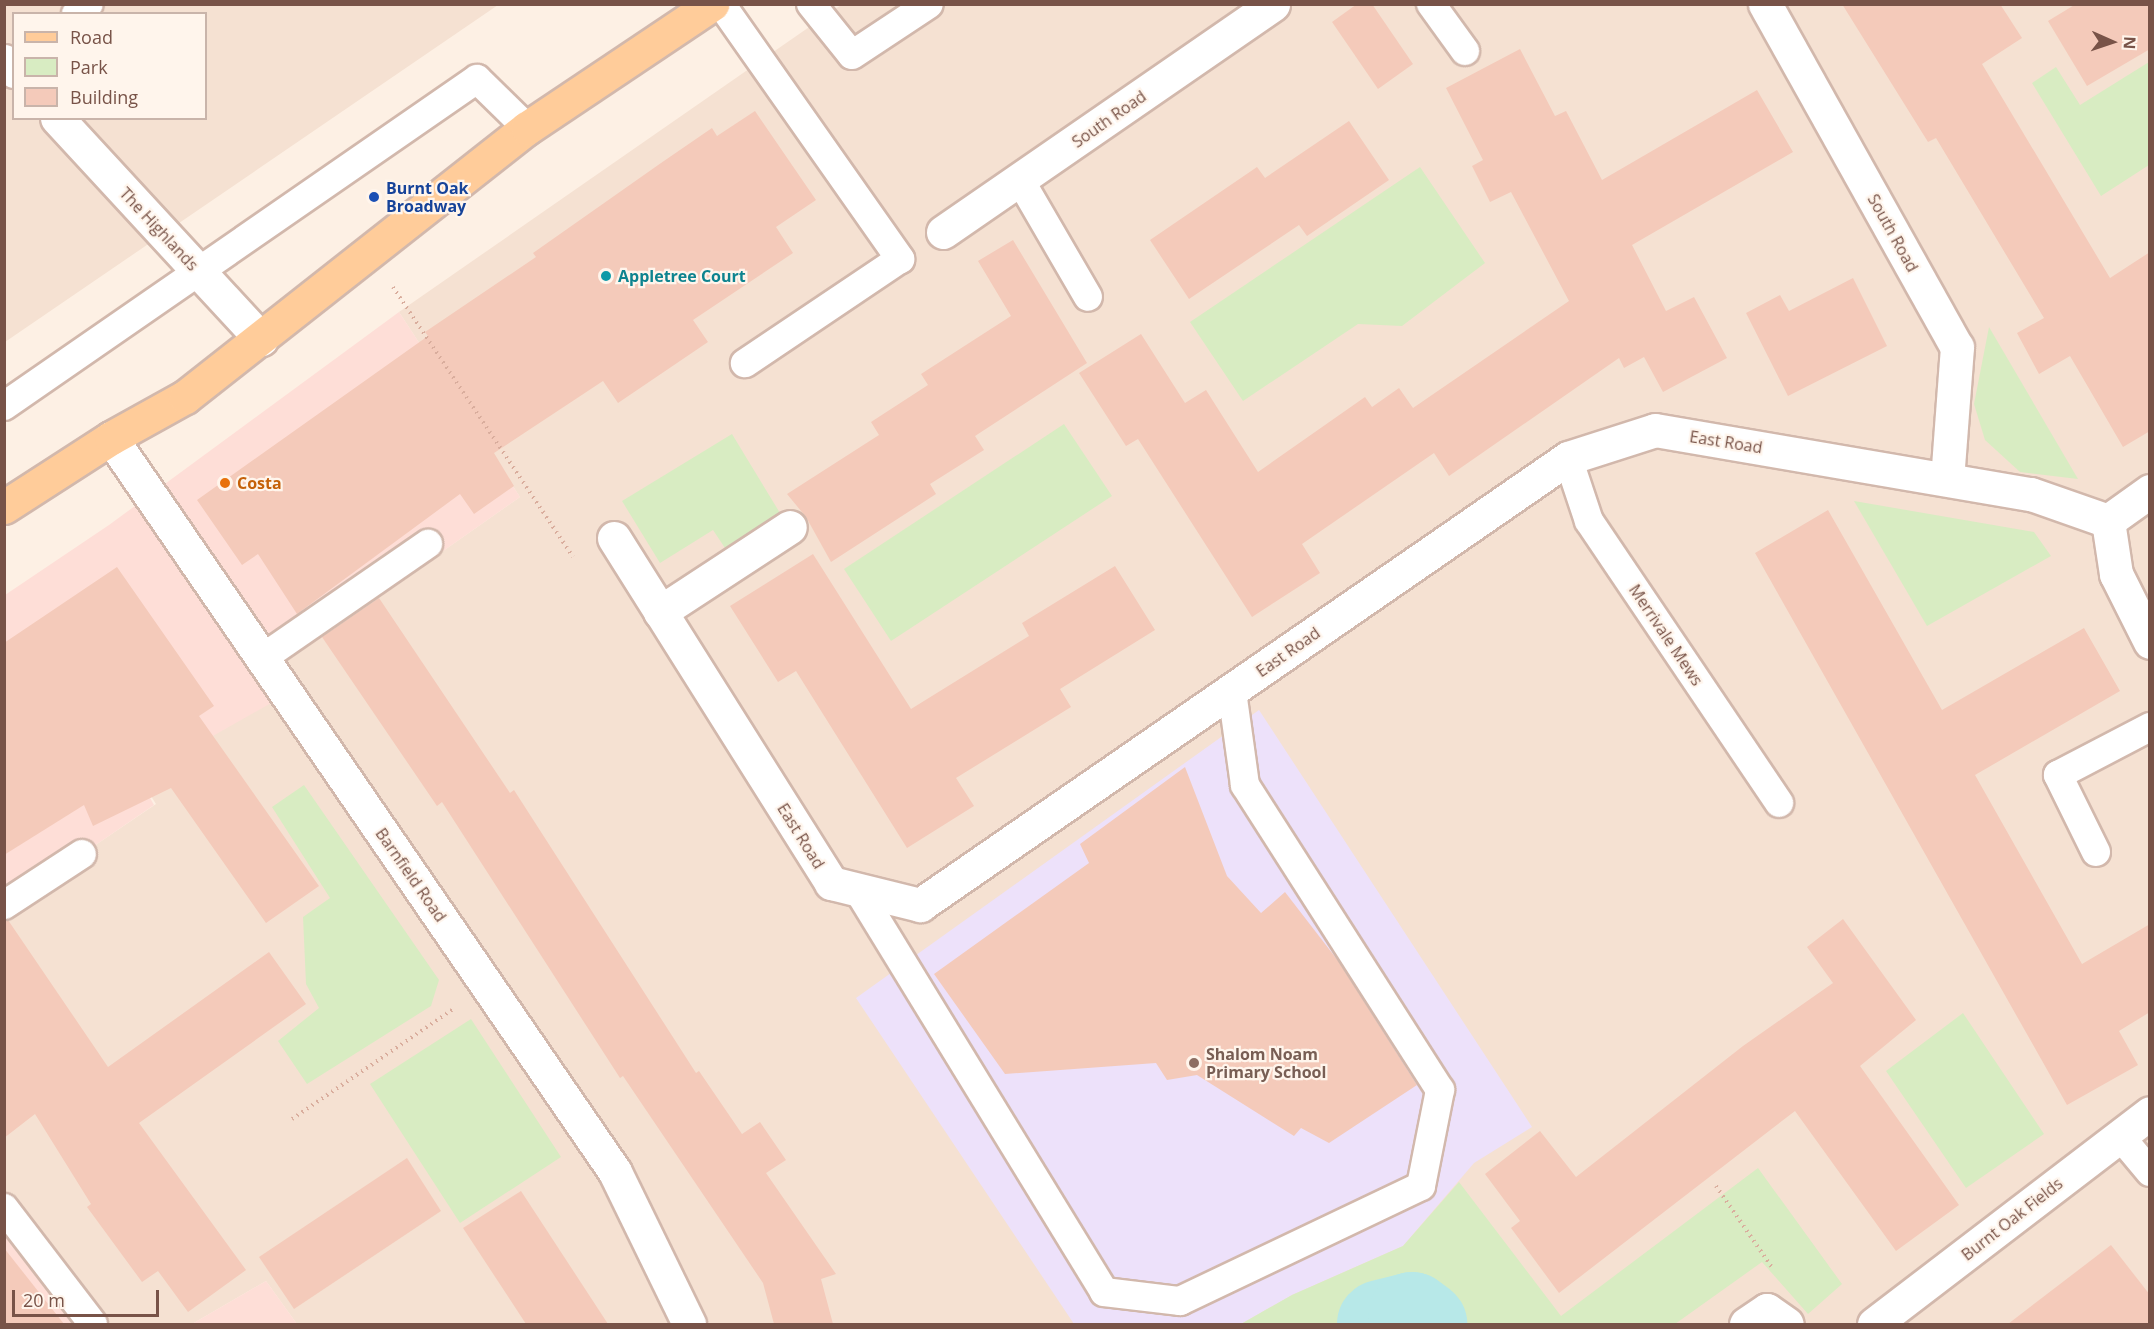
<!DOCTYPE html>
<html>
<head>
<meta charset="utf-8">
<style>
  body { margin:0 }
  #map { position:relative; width:2154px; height:1329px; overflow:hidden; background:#fdf0e4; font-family:"Open Sans",sans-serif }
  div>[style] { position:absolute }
  .residential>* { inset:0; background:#f5e1d2 }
  .commercial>* { inset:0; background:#feded7 }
  .education>* { inset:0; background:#ede1fa }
  .green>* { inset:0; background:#d8ecc2 }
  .river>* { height:88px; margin:-44px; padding:0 44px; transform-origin:44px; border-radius:44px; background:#b7e8e8 }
  .building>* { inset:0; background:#f4caba }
  .path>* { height:4px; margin-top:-2px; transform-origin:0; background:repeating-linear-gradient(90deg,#d9ad9d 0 1.5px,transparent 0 6px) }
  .roads { filter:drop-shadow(2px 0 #d2b8ac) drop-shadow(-2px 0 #d2b8ac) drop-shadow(0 2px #d2b8ac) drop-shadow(0 -2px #d2b8ac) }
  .lane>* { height:28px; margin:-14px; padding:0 14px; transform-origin:14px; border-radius:14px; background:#fff }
  .street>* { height:33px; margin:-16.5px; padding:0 16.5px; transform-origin:16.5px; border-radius:16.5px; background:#fff }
  .primary>* { height:33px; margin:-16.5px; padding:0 16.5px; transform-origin:16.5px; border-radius:16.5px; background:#ffcc9a }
  .dots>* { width:16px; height:16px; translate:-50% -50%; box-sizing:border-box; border:3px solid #fff5ec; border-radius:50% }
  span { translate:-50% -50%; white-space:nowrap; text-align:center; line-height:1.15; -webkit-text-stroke:4.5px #fff5ec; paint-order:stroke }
  .street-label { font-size:16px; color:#785348 }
  .transit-label { font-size:16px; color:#164399; font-weight:700 }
  .left { translate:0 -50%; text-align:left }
  .culture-label { font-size:16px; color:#0d838f; font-weight:700 }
  .food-label { font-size:16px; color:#c56008; font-weight:700 }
  .education-label { font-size:16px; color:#785e54; font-weight:700 }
  .frame { position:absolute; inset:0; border:6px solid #785348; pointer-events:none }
  .legend { position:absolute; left:12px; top:12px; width:195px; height:108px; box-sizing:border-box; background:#fff5ec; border:2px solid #c9b4aa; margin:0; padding:8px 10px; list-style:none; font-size:18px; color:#785348 }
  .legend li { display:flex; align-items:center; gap:12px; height:30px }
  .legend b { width:30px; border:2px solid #c9b4aa }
  .north { position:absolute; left:2082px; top:12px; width:60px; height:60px; -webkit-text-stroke:4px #fff5ec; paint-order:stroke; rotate:93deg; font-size:16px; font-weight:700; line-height:24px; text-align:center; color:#785348 }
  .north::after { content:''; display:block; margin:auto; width:21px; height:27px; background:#785348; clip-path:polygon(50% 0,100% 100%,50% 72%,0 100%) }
  .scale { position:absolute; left:12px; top:1290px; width:147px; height:27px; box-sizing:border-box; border:3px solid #785348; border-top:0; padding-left:8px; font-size:18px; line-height:21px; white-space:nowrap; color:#785348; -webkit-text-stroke:4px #fff5ec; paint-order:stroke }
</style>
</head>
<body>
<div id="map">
  <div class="residential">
    <div style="clip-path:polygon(evenodd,5px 5px,498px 5px,5px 342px,5px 5px,14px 14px,206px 14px,206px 118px,14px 118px,14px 14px)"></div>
    <div style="clip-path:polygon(841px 5px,2149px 5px,2149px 1324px,297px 1324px,266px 1281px,192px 1324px,94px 1324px,5px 1202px,4px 907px,156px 804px,139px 777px,268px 674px,520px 497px,399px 312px)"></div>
  </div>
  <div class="commercial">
    <div style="clip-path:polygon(399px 312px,520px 497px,271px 672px,287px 694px,139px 778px,154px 805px,5px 907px,5px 595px,109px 525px)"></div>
    <div style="clip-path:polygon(5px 1202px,94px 1324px,5px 1324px)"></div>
    <div style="clip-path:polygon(266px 1281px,297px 1324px,192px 1324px)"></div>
  </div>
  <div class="education">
    <div style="clip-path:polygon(1259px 710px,1532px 1127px,1474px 1163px,1403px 1246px,1292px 1295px,1241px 1324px,1074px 1324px,856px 998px)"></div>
  </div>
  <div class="green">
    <div style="clip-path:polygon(2149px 62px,2149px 165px,2101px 196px,2032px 83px,2056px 67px,2080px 105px)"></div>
    <div style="clip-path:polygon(1420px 167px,1485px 263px,1402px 326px,1358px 324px,1243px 401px,1190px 322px)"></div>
    <div style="clip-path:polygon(1989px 327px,2078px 479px,2020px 472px,1985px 440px,1974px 404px)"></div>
    <div style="clip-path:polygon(1064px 424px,1112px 496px,891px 641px,844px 569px)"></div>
    <div style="clip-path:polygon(732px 434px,780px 513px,725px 548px,713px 530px,660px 563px,622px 501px)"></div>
    <div style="clip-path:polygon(1854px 501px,2034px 532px,2051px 556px,1927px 626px)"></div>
    <div style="clip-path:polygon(304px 785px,439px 980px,431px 1006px,307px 1084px,278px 1041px,319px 1008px,306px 984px,303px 917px,330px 898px,272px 807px)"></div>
    <div style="clip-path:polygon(1963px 1013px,2044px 1134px,1966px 1188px,1886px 1071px)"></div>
    <div style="clip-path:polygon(471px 1019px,561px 1157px,460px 1223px,370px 1084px)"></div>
    <div style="clip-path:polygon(1758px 1168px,1842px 1284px,1808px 1314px,1762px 1262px,1675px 1324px,1241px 1324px,1292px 1295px,1403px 1246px,1459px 1182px,1561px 1316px)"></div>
  </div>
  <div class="river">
    <div style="left:1381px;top:1324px;width:32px;rotate:-14deg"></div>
    <div style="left:1412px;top:1316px;width:14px;rotate:36deg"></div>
  </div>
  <div class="building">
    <div style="clip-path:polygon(1357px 4px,1372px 4px,1413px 64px,1378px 89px,1332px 22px)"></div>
    <div style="clip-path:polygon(1842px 4px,2000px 4px,2022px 38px,1982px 64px,2110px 278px,2150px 252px,2150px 431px,2123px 447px,2070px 356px,2039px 374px,2017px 333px,2044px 318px,1936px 138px,1928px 142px)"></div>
    <div style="clip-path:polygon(2076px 4px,2150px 4px,2150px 49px,2087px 86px,2048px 21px)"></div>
    <div style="clip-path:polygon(1520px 49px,1555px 116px,1566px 111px,1602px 180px,1757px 90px,1793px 152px,1632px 245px,1666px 311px,1694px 297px,1727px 358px,1663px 392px,1644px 357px,1624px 368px,1619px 358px,1449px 476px,1434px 453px,1302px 544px,1320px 573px,1252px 617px,1138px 439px,1126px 446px,1079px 373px,1141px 334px,1185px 403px,1206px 390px,1258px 472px,1365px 397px,1372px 407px,1399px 388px,1413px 408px,1569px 301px,1511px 192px,1490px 202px,1472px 166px,1483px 160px,1446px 88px)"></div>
    <div style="clip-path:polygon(755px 111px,816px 200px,776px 227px,793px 253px,693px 320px,708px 342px,618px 403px,603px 381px,494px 453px,514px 486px,474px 514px,460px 494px,297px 614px,258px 554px,242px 565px,197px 500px,428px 336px,425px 332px,536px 257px,533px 253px,661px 163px,712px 128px,717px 136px)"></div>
    <div style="clip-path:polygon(1349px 121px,1389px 180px,1307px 236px,1299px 225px,1189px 299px,1150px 240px,1257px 167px,1265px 178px)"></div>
    <div style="clip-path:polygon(1013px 240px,1087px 363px,975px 436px,984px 450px,930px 484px,936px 494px,831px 562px,806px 517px,787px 494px,879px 435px,871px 422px,928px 385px,921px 374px,1011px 316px,978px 261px)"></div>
    <div style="clip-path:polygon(1853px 278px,1887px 346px,1788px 396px,1746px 313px,1780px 295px,1789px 311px)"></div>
    <div style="clip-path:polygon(1828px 510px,1942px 710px,2084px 628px,2120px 691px,1975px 775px,2082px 964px,2150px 924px,2150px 1012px,2119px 1031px,2138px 1065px,2067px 1105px,1755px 553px)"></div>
    <div style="clip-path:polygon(813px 554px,911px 709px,1029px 636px,1022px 623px,1115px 566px,1155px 630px,1060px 689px,1071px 707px,956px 778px,974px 806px,907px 848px,796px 671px,778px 682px,730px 606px)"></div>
    <div style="clip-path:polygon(117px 567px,214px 706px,199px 716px,319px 886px,266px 923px,171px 788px,93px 826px,84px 805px,4px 855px,4px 643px)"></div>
    <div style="clip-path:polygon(379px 598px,510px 793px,514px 790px,696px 1073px,699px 1071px,742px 1134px,760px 1122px,786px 1160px,766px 1173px,836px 1274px,821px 1279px,833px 1324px,774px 1324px,763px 1283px,623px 1076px,620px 1078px,442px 802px,437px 806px,322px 637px)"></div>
    <div style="clip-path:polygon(1185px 767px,1227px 876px,1261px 913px,1285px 892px,1339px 962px,1417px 1085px,1329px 1143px,1301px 1128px,1294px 1136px,1197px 1075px,1167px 1080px,1156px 1063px,1005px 1074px,934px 974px,1089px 863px,1080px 844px)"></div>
    <div style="clip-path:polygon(1843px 919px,1916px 1020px,1860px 1066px,1959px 1205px,1896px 1251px,1795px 1111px,1559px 1293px,1511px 1228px,1520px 1221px,1485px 1174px,1540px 1131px,1576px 1177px,1743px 1046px,1833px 983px,1807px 947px)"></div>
    <div style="clip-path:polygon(8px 920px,108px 1067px,269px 952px,306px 1004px,139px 1123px,246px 1270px,188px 1312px,158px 1271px,142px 1282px,87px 1207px,91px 1204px,35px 1114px,4px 1138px,4px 921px)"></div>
    <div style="clip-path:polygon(407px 1158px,441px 1211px,294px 1309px,259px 1257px)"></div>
    <div style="clip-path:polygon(521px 1191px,608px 1324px,526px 1324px,463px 1228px)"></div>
    <div style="clip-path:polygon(2111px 1245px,2150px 1295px,2150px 1324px,2008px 1324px)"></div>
    <div style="clip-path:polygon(4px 1248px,64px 1324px,4px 1324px)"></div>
  </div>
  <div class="path">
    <div style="left:393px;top:287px;width:324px;rotate:56.3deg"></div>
    <div style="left:292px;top:1119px;width:195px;rotate:-34.3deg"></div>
    <div style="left:1716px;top:1186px;width:101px;rotate:55.5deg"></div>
  </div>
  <div class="roads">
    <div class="lane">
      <div style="left:721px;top:4px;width:312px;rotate:54.9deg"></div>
      <div style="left:900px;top:259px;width:187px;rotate:146.1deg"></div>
      <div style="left:811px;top:4px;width:65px;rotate:51.2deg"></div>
      <div style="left:852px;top:55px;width:92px;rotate:-33.5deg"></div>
      <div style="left:1431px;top:4px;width:58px;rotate:54.1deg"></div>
      <div style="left:76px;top:14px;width:16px;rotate:-38deg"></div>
      <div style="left:1020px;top:180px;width:135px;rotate:59.8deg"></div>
      <div style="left:4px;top:406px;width:575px;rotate:-34.66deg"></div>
      <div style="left:477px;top:79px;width:70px;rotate:44.4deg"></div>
      <div style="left:1568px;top:458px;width:66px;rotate:71.6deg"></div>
      <div style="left:1589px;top:521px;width:340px;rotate:56deg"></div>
      <div style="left:261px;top:659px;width:203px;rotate:-34.6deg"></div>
      <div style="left:2096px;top:852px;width:86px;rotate:-116.3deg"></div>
      <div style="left:2058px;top:775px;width:104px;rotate:-27.6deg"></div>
      <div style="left:858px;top:890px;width:471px;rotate:58.5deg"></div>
      <div style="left:1104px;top:1292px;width:77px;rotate:6.8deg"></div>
      <div style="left:1180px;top:1301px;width:267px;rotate:-25.5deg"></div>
      <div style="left:1421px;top:1186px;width:98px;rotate:-78.8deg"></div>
      <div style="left:1440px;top:1090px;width:362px;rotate:-122.6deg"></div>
      <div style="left:1245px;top:785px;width:95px;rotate:-97.9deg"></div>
      <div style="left:4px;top:905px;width:93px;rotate:-33.2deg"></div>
      <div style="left:2120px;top:1136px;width:47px;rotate:50.2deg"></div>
      <div style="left:4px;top:1208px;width:146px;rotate:52.5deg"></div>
    </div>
    <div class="street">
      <div style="left:1765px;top:4px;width:393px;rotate:60.8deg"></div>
      <div style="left:1957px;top:347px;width:132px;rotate:94.3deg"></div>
      <div style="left:4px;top:61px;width:14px;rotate:45deg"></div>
      <div style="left:57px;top:118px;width:301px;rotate:47.3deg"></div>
      <div style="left:943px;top:232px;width:401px;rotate:-34.6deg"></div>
      <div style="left:111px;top:438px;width:890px;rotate:55.52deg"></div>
      <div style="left:615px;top:1172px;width:169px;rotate:64deg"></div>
      <div style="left:2108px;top:521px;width:54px;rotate:81.4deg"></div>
      <div style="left:2116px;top:574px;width:76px;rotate:63.4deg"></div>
      <div style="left:614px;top:538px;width:408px;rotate:57.8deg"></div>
      <div style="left:831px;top:883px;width:92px;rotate:13.9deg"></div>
      <div style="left:920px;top:905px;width:787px;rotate:-34.6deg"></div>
      <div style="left:1568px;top:458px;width:91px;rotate:-17.8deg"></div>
      <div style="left:1655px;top:430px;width:381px;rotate:9.7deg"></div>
      <div style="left:2031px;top:494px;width:82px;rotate:19.3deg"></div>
      <div style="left:2108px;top:521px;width:52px;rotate:-35.5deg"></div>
      <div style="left:660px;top:612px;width:155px;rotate:-33.2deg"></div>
      <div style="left:1746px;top:1324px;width:25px;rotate:-34deg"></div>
      <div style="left:1767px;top:1310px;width:24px;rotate:35deg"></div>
      <div style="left:1874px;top:1324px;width:347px;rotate:-37.4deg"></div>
    </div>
    <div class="primary">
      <div style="left:4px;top:507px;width:127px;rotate:-32.8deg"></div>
      <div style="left:111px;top:438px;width:85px;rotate:-29deg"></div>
      <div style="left:185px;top:397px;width:435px;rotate:-38.2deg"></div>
      <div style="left:527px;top:128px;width:223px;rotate:-33.8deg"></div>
    </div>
  </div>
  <div class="dots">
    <div style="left:374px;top:197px;background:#1a4fb4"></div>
    <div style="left:606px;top:276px;background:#0f9aa8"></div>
    <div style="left:225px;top:483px;background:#e8710a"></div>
    <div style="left:1194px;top:1063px;background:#8d6e63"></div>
  </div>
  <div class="street-label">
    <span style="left:1109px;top:119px;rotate:-35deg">South Road</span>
    <span style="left:159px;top:229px;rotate:47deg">The Highlands</span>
    <span style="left:1893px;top:233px;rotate:61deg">South Road</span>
    <span style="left:1726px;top:442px;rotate:9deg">East Road</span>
    <span style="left:1666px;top:635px;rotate:56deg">Merrivale Mews</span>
    <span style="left:1288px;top:652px;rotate:-35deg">East Road</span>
    <span style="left:801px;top:836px;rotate:58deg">East Road</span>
    <span style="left:411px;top:875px;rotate:55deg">Barnfield Road</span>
    <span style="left:2012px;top:1219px;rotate:-38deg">Burnt Oak Fields</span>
  </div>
  <div class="transit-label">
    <span class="left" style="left:386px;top:197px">Burnt Oak<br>Broadway</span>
  </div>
  <div class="culture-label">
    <span class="left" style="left:618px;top:276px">Appletree Court</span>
  </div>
  <div class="food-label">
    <span class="left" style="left:237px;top:483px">Costa</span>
  </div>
  <div class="education-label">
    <span class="left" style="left:1206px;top:1063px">Shalom Noam<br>Primary School</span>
  </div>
  <div class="frame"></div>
  <ul class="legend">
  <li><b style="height:8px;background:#ffcc9a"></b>Road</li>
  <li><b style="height:16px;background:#d8ecc2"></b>Park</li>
  <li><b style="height:16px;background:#f4caba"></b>Building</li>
  </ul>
  <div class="north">N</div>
  <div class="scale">20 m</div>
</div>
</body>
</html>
